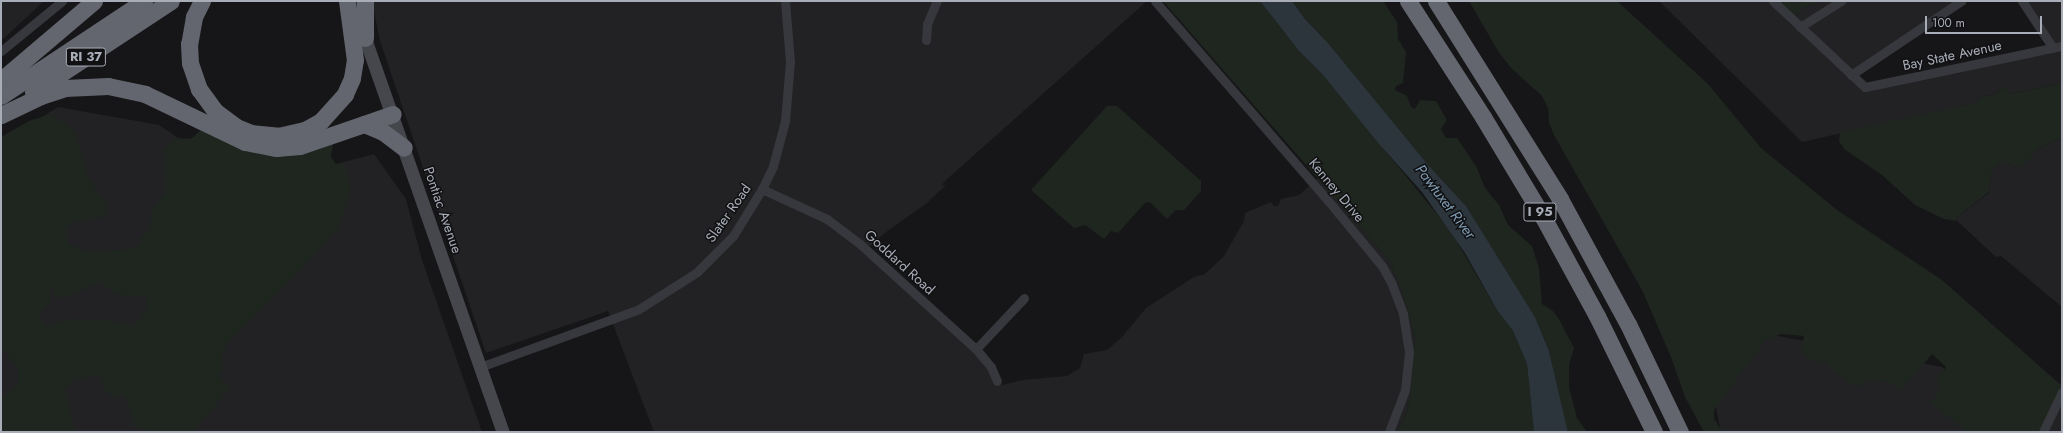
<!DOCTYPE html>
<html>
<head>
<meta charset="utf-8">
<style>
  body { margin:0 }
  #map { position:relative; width:2063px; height:433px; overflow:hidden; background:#161618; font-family:Jost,sans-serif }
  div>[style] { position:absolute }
  .built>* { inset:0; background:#222225 }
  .green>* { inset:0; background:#1e261f }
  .water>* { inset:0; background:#2c353c }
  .street>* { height:9px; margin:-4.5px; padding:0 4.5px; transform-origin:4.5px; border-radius:4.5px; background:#37383d }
  .secondary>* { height:13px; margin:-6.5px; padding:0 6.5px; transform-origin:6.5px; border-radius:6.5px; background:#45474d }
  .highway>* { height:17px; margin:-8.5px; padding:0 8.5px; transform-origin:8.5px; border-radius:8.5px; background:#63666e }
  span { translate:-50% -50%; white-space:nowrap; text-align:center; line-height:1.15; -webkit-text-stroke:3px #111113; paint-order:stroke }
  .shield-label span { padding:1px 3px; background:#111113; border:1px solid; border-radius:3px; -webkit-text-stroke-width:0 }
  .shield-label { font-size:13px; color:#a8adb8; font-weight:700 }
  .street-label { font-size:14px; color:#a8adb8 }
  .water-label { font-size:15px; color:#7f9bb3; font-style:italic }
  .frame { position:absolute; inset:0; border:2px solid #a8adb8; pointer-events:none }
  .scale { position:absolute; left:1925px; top:16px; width:117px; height:18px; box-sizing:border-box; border:2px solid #a8adb8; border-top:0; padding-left:5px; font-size:12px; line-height:14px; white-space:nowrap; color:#a8adb8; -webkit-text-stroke:3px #111113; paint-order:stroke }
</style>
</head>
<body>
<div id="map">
  <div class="built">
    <div style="clip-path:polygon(1px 1px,44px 1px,1px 41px)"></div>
    <div style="clip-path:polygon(372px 1px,1147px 1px,946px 180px,941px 186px,946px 185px,927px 203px,886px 232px,867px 249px,990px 360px,1002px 385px,1022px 380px,1067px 376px,1080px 368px,1084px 354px,1107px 350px,1122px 337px,1146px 308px,1194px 277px,1205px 274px,1224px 256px,1244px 221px,1245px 213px,1271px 202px,1274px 206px,1278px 206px,1281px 199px,1299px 195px,1318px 178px,1389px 260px,1403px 294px,1415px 338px,1414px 376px,1407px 412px,1397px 432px,654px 432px,608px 311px,486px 353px,380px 41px)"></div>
    <div style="clip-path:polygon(1659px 1px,1774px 1px,1793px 19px,1804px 8px,1819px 1px,1960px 1px,1853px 74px,1864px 85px,2049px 48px,2022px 1px,2062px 1px,2062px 83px,2010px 94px,2006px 87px,1992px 95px,1982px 96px,1975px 103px,1802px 142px)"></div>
    <div style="clip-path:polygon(58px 107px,159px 125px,211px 160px,280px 179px,374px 154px,406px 199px,422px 260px,482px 432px,1px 432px,1px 144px)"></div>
    <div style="clip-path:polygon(2062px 138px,2062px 307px,2001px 256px,1996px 257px,1955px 219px,1989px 193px,1991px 174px,1999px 163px,2008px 163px,2021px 167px,2039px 148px)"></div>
    <div style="clip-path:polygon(1767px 334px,1942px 367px,2017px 432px,2062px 392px,2062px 432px,1721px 432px,1715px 403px)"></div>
  </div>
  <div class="green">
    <div style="clip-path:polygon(1163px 1px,1260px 1px,1299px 51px,1323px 75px,1450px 230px,1497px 310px,1513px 331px,1527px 364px,1534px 432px,1397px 432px,1407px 412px,1410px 397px,1415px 338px,1403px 295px,1389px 260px)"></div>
    <div style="clip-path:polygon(1292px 1px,1383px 1px,1397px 22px,1398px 39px,1406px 52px,1403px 83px,1396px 86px,1395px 90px,1407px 96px,1411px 107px,1415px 109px,1420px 100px,1436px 101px,1447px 120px,1441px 129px,1443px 133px,1446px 138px,1457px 138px,1476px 166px,1485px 188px,1499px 205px,1508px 225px,1532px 246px,1539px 268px,1542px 304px,1553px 311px,1559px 319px,1574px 348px,1569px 365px,1569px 387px,1577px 418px,1587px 432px,1568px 432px,1549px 351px,1535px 317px,1466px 206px,1429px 166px,1328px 43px,1305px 19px)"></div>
    <div style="clip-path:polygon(1469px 1px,1617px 1px,1708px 84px,1761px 148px,1837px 210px,1942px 280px,2062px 386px,2041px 432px,1968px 432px,1930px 403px,1941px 389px,1936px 381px,1946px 367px,1932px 354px,1902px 390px,1888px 382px,1879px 381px,1866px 381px,1857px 387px,1832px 370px,1825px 360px,1817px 363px,1801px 352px,1804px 336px,1781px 334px,1766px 340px,1714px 410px,1714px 419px,1723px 432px,1704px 432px,1685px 397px,1671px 357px,1642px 290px,1554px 135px,1549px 123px,1548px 108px,1542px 96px,1511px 68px,1498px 51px)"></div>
    <div style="clip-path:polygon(1774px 1px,1819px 1px,1804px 8px,1793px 19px)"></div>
    <div style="clip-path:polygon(2062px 83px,2062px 138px,2039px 148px,2021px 168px,2008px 163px,1999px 163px,1991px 174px,1989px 192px,1955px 219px,1957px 221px,1944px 219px,1915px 205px,1882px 175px,1844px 149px,1839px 141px,1840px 132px,1975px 103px,1982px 96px,1992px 95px,2006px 87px,2011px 94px)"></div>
    <div style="clip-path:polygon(1107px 106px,1117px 106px,1201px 181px,1201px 191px,1184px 210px,1176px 210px,1167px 219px,1151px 203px,1146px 202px,1118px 233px,1111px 231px,1104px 239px,1085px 225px,1074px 228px,1031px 190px)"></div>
    <div style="clip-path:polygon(evenodd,50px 114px,75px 131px,88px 177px,107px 206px,105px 216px,71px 223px,66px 230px,69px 244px,89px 252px,131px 249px,139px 245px,140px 239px,149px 231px,153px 209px,165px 192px,164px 148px,178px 138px,191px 139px,206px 125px,326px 139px,333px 144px,331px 157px,336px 164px,345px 164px,351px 188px,338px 228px,303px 268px,227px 344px,222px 355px,223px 372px,219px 375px,230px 388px,193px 432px,152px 432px,134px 426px,125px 395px,113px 397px,104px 389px,102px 378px,97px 375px,74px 380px,70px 386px,65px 387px,75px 432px,1px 432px,1px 400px,18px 384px,18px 368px,1px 347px,1px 137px,29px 121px,50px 114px,101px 282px,116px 295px,146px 296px,147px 307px,139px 321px,132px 326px,109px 320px,68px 319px,47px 326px,38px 315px,50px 303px,50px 286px,56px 297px,66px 297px,101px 282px)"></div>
  </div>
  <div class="water">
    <div style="clip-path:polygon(1260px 1px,1292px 1px,1305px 19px,1328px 43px,1429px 166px,1466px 206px,1535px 317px,1549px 351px,1568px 432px,1534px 432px,1527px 364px,1513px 331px,1497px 310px,1465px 253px,1422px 192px,1379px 144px,1323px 75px,1299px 51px)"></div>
  </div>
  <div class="street">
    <div style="left:1155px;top:1px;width:274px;rotate:49.1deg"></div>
    <div style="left:1334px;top:208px;width:75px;rotate:50.4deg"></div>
    <div style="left:1382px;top:266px;width:18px;rotate:61deg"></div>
    <div style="left:1391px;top:282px;width:34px;rotate:69deg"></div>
    <div style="left:1403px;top:314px;width:38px;rotate:81deg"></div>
    <div style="left:1409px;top:352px;width:38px;rotate:96deg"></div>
    <div style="left:1405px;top:390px;width:45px;rotate:110.9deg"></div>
    <div style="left:1773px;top:1px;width:126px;rotate:43.1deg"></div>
    <div style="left:1865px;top:87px;width:201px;rotate:-11.8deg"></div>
    <div style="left:2022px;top:1px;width:56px;rotate:56.6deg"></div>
    <div style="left:1800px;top:27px;width:49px;rotate:-32.4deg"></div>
    <div style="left:926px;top:40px;width:16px;rotate:-86deg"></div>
    <div style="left:927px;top:24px;width:25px;rotate:-67deg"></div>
    <div style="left:1px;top:51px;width:79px;rotate:-39.3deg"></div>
    <div style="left:1851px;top:75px;width:133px;rotate:-33.9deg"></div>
    <div style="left:762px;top:189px;width:72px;rotate:24.8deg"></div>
    <div style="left:827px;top:219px;width:41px;rotate:37.1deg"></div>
    <div style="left:860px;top:244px;width:156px;rotate:42.2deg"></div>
    <div style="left:976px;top:349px;width:23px;rotate:50deg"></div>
    <div style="left:991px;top:367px;width:15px;rotate:67deg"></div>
    <div style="left:976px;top:349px;width:70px;rotate:-46.7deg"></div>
    <div style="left:480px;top:367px;width:169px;rotate:-20deg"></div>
    <div style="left:639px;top:309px;width:69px;rotate:-32.5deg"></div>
    <div style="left:697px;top:272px;width:51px;rotate:-45deg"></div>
    <div style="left:733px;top:236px;width:55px;rotate:-58.3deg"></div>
    <div style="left:762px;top:189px;width:25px;rotate:-64deg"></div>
    <div style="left:773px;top:166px;width:47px;rotate:-75.1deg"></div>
    <div style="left:785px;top:121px;width:59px;rotate:-85.2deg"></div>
    <div style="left:790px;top:62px;width:61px;rotate:-94.7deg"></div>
    <div style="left:2043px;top:432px;width:44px;rotate:-64.6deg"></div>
  </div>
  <div class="secondary">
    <div style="left:362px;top:30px;width:426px;rotate:70.7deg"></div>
  </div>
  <div class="highway">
    <div style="left:202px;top:1px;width:18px;rotate:117deg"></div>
    <div style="left:194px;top:17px;width:27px;rotate:100deg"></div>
    <div style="left:189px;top:44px;width:19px;rotate:87deg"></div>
    <div style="left:190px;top:63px;width:28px;rotate:71deg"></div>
    <div style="left:199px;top:89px;width:27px;rotate:54deg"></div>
    <div style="left:215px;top:111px;width:26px;rotate:37deg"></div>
    <div style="left:236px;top:127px;width:16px;rotate:22deg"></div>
    <div style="left:251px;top:133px;width:27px;rotate:6deg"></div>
    <div style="left:278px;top:136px;width:28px;rotate:-13deg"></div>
    <div style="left:305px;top:130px;width:18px;rotate:-29deg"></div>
    <div style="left:321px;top:121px;width:36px;rotate:-48deg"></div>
    <div style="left:345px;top:94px;width:17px;rotate:-66deg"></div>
    <div style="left:352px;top:78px;width:18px;rotate:-81deg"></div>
    <div style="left:355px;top:60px;width:60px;rotate:-97.7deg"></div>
    <div style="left:365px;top:1px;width:37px;rotate:90deg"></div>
    <div style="left:1408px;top:1px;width:138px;rotate:57.1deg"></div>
    <div style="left:1483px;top:117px;width:117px;rotate:59deg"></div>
    <div style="left:1543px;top:217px;width:113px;rotate:61.4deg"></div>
    <div style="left:1597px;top:316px;width:129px;rotate:63.8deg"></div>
    <div style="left:1436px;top:1px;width:234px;rotate:57.9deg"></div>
    <div style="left:1560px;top:199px;width:142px;rotate:61.5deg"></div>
    <div style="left:1628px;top:324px;width:120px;rotate:64.3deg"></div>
    <div style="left:1px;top:80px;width:122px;rotate:-40.3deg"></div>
    <div style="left:33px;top:92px;width:165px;rotate:-33.4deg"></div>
    <div style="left:1px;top:96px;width:172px;rotate:-33.6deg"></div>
    <div style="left:1px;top:115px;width:44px;rotate:-25.4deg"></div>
    <div style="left:41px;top:96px;width:25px;rotate:-18deg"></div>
    <div style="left:65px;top:88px;width:43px;rotate:-2.7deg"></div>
    <div style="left:108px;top:86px;width:38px;rotate:12deg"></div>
    <div style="left:145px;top:94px;width:111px;rotate:25.6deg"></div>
    <div style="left:245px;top:142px;width:32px;rotate:11deg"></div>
    <div style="left:276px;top:148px;width:24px;rotate:-5deg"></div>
    <div style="left:300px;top:146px;width:98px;rotate:-19deg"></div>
    <div style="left:364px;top:124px;width:21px;rotate:23deg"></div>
    <div style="left:383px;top:132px;width:26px;rotate:37deg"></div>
  </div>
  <div class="shield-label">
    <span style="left:86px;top:57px">RI 37</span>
    <span style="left:1540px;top:212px">I 95</span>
  </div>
  <div class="street-label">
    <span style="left:1952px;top:55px;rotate:-12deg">Bay State Avenue</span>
    <span style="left:1337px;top:190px;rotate:50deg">Kenney Drive</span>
    <span style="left:443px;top:210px;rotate:71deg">Pontiac Avenue</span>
    <span style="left:728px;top:213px;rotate:-55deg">Slater Road</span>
    <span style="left:900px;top:262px;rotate:42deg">Goddard Road</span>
  </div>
  <div class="water-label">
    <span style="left:1445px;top:202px;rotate:53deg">Pawtuxet River</span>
  </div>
  <div class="frame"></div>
  <div class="scale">100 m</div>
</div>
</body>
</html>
